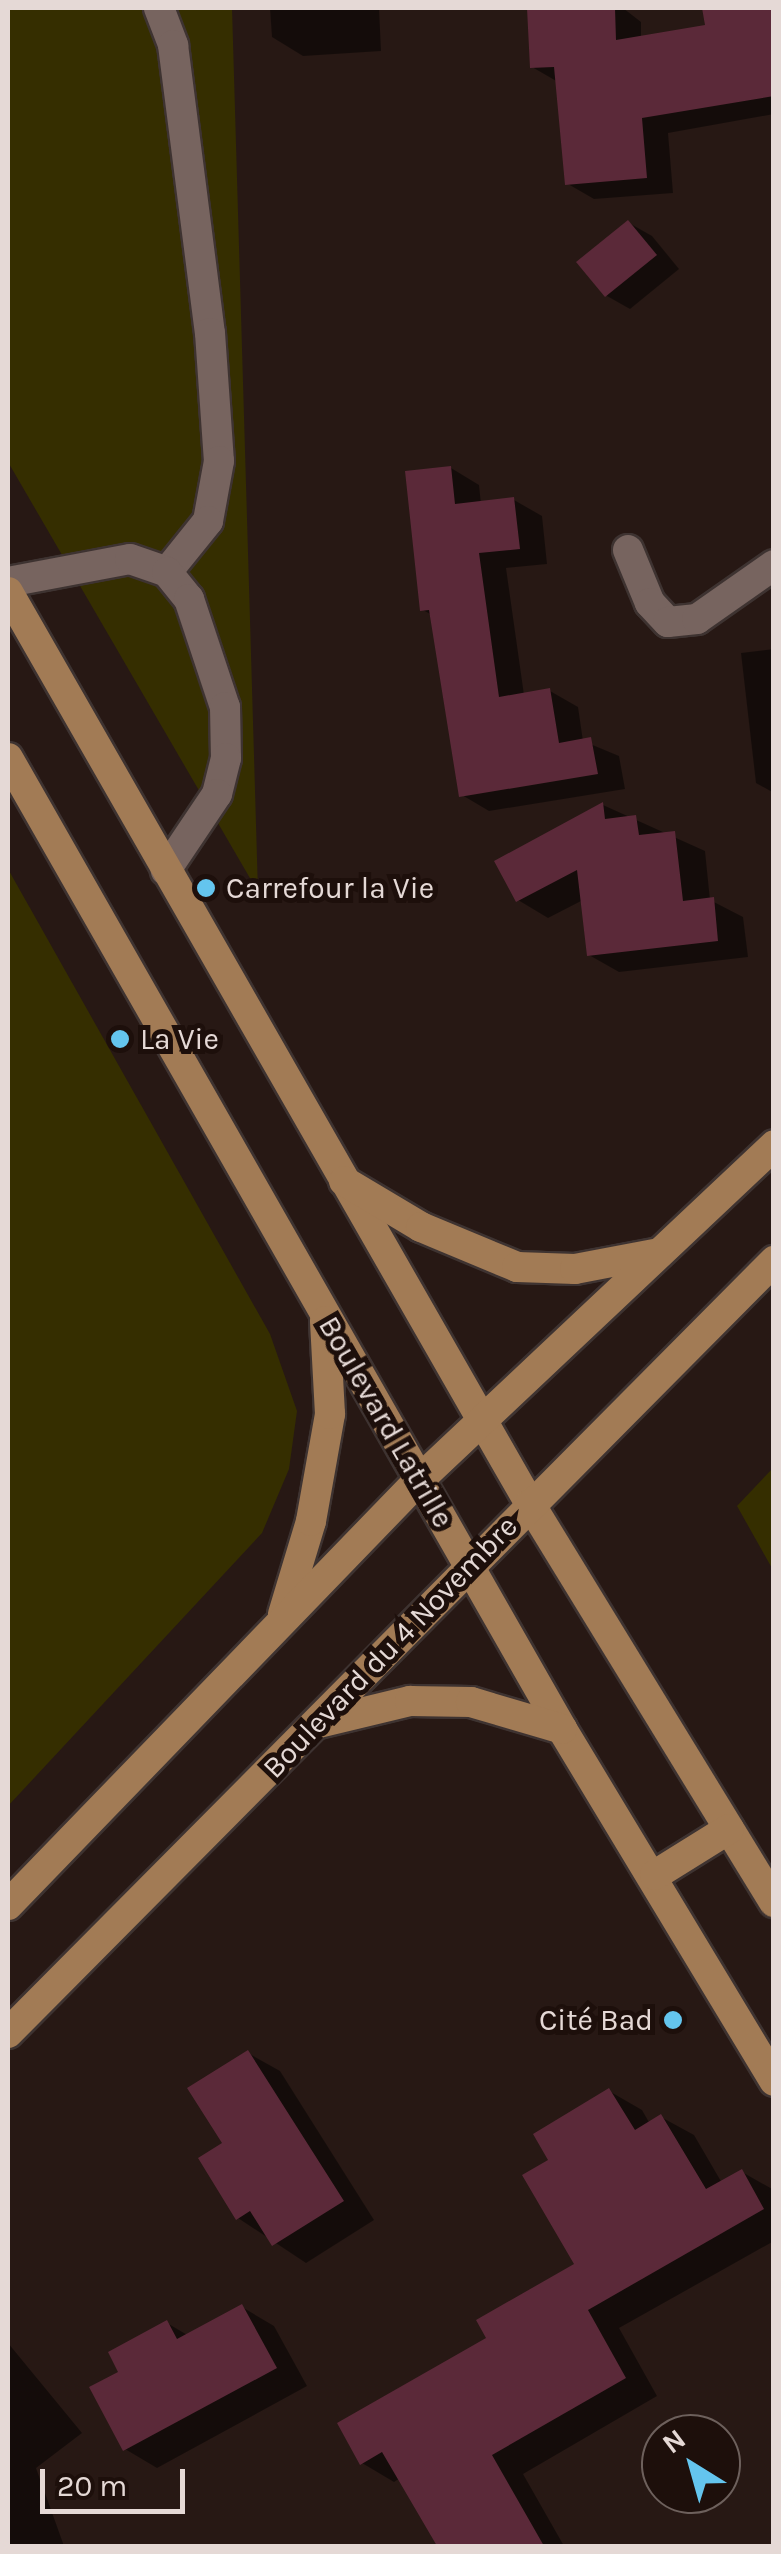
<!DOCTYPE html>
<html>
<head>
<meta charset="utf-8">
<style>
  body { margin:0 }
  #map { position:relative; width:781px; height:2554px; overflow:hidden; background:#271814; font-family:Karla,sans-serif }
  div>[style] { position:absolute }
  .green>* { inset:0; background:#352e00 }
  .shadow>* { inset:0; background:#0007 }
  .building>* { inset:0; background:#5b2939 }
  .roads { filter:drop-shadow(2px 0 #3e3331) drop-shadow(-2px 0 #3e3331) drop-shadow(0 2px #3e3331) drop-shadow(0 -2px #3e3331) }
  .minor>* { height:30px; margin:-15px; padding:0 15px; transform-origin:15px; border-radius:15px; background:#77645f }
  .major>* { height:30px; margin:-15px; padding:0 15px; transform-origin:15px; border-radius:15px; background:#a27b55 }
  .dots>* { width:28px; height:28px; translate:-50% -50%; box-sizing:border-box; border:5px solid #1d0f0b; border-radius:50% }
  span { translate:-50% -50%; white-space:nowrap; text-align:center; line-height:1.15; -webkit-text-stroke:10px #1d0f0b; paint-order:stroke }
  .poi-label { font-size:30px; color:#e5d9d6 }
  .left { translate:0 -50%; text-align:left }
  .right { translate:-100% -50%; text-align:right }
  .street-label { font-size:30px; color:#e5d9d6 }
  .frame { position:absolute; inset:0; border:10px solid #e5d9d6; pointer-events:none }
  .north { position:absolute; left:641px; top:2414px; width:100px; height:100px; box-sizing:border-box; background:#1d0f0b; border:2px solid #6d605c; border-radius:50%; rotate:323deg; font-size:28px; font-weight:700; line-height:40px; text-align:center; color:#e5d9d6 }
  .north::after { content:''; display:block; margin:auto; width:35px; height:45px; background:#64c5ee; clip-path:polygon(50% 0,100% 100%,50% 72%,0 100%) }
  .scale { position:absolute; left:40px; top:2469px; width:145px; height:45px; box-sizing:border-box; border:5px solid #e5d9d6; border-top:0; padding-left:12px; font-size:30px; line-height:35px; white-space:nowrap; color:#e5d9d6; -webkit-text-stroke:8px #1d0f0b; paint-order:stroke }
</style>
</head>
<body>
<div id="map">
  <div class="green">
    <div style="clip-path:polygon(8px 8px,232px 8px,258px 892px,8px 462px)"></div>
    <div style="clip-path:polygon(8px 869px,270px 1334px,297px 1411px,289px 1469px,262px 1533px,8px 1806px)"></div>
    <div style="clip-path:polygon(773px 1468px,773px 1570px,737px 1506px)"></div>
  </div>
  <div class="shadow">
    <div style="clip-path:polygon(270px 8px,379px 8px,381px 51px,303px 56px,272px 37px)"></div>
    <div style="clip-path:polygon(530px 8px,623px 8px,641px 22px,641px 39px,708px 27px,705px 8px,774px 8px,774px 114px,668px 133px,673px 193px,594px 199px,568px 184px,558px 82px,532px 67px)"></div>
    <div style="clip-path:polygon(629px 223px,652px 236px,679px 269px,630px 309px,607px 296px,580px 262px)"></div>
    <div style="clip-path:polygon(451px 468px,479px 485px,481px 504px,514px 500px,542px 516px,547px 564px,506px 568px,524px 695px,550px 691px,578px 707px,583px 741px,619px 756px,625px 789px,489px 811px,462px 795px,432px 615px,423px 610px)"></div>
    <div style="clip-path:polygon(774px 649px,774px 793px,756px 783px,741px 653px)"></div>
    <div style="clip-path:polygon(603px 805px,705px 851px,710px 900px,743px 917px,748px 957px,619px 972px,589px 955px,583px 900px,548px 918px,518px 900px)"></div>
    <div style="clip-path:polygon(248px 2053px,280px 2071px,374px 2220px,306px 2263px,238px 2218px)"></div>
    <div style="clip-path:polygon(609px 2091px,642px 2110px,650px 2124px,661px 2117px,694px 2135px,722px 2183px,742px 2172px,774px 2190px,774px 2241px,619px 2328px,657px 2396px,523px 2474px,564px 2546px,440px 2546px,400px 2478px,394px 2482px,362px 2463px,578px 2265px,551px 2160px)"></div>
    <div style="clip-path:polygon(242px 2307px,274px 2326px,307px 2386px,157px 2468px,125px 2449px,167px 2323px,189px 2336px)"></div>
    <div style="clip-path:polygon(8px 2343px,82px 2433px,36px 2468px,64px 2546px,8px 2546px)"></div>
  </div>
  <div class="building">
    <div style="clip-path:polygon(527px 8px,615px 8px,616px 40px,705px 25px,702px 8px,774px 8px,774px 96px,642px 118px,647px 178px,565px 185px,554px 67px,530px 68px)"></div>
    <div style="clip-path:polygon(628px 220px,657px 255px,605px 297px,576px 262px)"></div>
    <div style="clip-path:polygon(451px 466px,455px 504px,514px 497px,520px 549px,479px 553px,499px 697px,550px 688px,559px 743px,591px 737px,598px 774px,459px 797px,429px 610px,420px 611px,405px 471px)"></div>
    <div style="clip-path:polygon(603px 802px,605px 819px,636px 815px,639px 835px,675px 831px,683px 901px,714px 897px,718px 941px,587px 956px,577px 870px,516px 902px,494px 861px)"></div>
    <div style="clip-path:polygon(248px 2050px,344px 2201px,272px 2246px,250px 2211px,236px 2220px,198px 2158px,222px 2143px,187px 2088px)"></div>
    <div style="clip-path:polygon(609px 2088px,635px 2130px,661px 2114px,706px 2189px,742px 2169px,764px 2209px,588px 2310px,626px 2378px,492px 2455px,544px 2546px,437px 2546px,382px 2452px,360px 2465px,337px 2423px,486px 2338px,476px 2320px,574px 2264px,522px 2175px,548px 2160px,533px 2134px)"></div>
    <div style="clip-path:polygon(242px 2304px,277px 2368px,123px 2451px,89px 2387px,118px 2372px,108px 2352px,167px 2320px,177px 2339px)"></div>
  </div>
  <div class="roads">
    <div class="minor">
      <div style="left:159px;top:8px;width:40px;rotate:69deg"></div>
      <div style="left:173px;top:45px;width:290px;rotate:82.7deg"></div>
      <div style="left:210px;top:333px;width:128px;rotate:86deg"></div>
      <div style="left:219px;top:461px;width:61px;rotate:100.4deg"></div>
      <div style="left:208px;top:521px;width:65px;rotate:128.8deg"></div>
      <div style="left:628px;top:550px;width:57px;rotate:67.5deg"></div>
      <div style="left:650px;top:603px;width:26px;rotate:47deg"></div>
      <div style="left:668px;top:622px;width:29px;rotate:-6deg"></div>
      <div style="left:697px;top:619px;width:94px;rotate:-35deg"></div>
      <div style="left:8px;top:582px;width:124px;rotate:-10.7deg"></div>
      <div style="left:130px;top:559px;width:39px;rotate:19deg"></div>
      <div style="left:167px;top:572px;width:35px;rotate:51deg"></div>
      <div style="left:189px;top:599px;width:114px;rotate:71.6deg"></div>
      <div style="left:225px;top:707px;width:51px;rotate:88.9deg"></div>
      <div style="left:226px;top:758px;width:37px;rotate:104deg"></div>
      <div style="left:217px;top:794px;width:92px;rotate:123.9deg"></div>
    </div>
    <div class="major">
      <div style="left:8px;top:592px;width:1051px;rotate:60.21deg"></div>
      <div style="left:530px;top:1504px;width:467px;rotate:58.5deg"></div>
      <div style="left:8px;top:758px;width:1118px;rotate:60.29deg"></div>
      <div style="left:562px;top:1729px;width:411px;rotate:58.9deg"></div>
      <div style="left:344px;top:1181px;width:90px;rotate:30.9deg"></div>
      <div style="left:421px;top:1227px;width:104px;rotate:22.6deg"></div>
      <div style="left:517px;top:1267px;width:58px;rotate:2deg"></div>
      <div style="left:575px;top:1269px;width:86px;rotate:-10.8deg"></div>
      <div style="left:283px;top:1614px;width:97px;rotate:-73.2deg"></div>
      <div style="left:311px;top:1521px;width:109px;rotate:-79.9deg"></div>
      <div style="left:330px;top:1414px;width:93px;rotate:-93.1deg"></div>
      <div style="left:319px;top:1723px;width:94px;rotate:-13.6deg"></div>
      <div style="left:410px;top:1701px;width:61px;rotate:0.9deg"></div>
      <div style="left:471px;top:1702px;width:95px;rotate:16.5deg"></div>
      <div style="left:655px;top:1875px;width:87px;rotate:-31.9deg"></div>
      <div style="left:8px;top:1905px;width:591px;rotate:-45.96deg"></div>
      <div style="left:419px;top:1480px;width:488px;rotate:-43.3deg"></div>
      <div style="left:8px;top:2033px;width:1088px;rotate:-45.22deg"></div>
    </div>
  </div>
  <div class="dots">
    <div style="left:206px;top:888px;background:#64c5ee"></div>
    <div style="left:120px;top:1039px;background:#64c5ee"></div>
    <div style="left:673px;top:2020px;background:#64c5ee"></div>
  </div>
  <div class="poi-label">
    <span class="left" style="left:226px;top:888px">Carrefour la Vie</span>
    <span class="left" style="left:140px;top:1039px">La Vie</span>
    <span class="right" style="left:653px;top:2020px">Cité Bad</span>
  </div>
  <div class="street-label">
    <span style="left:386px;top:1422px;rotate:60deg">Boulevard Latrille</span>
    <span style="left:390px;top:1647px;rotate:-46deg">Boulevard du 4 Novembre</span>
  </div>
  <div class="frame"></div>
  <div class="north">N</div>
  <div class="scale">20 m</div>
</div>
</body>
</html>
